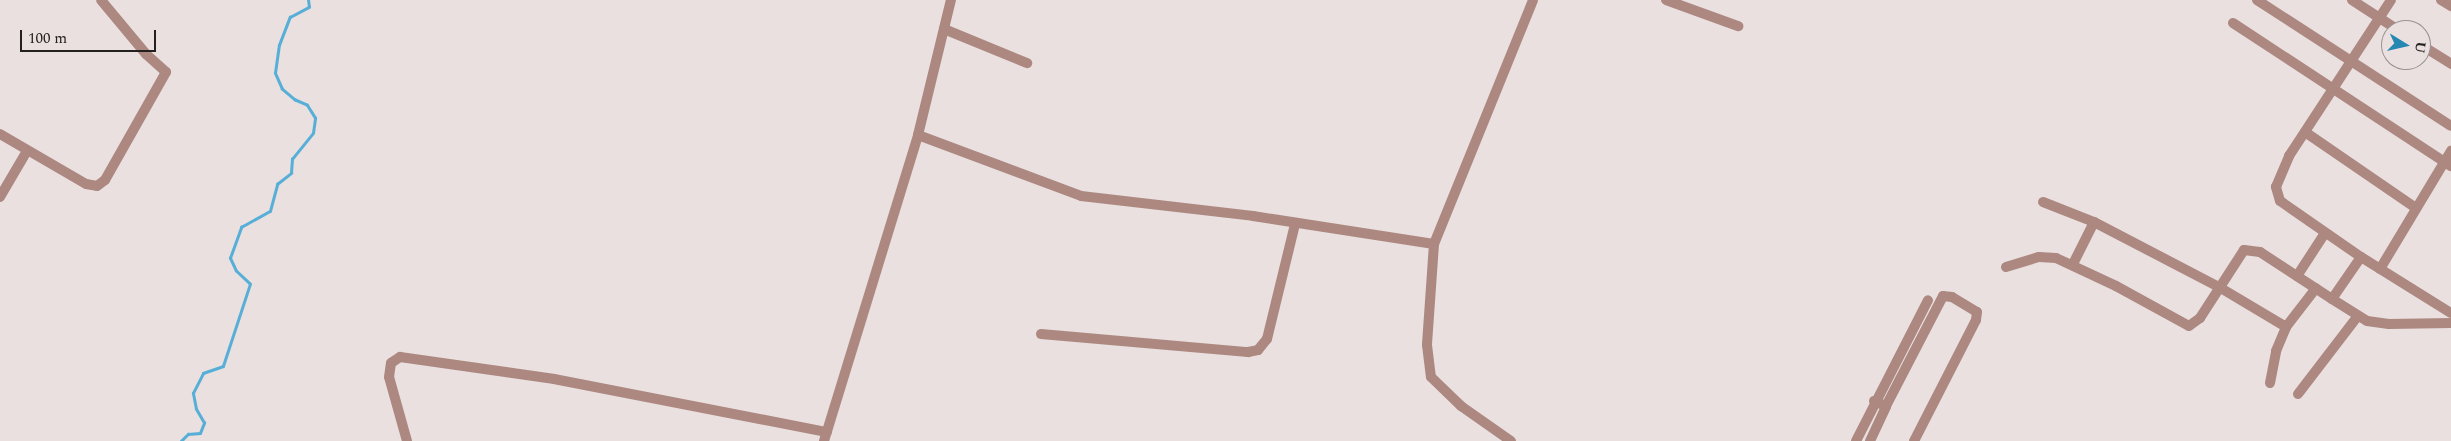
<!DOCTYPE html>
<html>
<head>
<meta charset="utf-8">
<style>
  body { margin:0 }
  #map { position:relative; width:2451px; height:441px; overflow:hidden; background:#e9e0df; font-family:Spectral,serif }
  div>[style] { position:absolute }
  .stream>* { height:2.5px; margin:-1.25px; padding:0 1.25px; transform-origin:1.25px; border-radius:1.25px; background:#57afd8 }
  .minor>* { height:10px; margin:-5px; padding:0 5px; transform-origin:5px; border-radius:5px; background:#ad8881 }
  span { translate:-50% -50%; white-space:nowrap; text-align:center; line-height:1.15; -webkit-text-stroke:4.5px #e9e0df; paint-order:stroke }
  .north { position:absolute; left:2381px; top:20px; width:50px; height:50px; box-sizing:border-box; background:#e9e0df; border:1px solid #9a9392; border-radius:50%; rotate:99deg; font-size:14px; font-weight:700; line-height:20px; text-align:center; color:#23201f }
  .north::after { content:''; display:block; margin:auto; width:18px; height:22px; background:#2488b2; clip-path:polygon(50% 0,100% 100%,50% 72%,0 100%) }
  .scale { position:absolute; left:20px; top:30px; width:136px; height:22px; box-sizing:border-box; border:2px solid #23201f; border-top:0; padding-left:6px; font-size:15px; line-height:18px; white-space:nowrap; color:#23201f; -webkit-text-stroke:4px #e9e0df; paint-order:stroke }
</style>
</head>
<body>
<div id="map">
  <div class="stream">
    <div style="left:181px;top:441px;width:10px;rotate:-45deg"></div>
    <div style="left:188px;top:434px;width:12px;rotate:-5deg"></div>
    <div style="left:200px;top:433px;width:11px;rotate:-68deg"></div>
    <div style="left:204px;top:423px;width:16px;rotate:-120deg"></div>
    <div style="left:196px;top:409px;width:16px;rotate:-101deg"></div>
    <div style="left:193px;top:393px;width:22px;rotate:-63deg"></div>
    <div style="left:203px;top:373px;width:21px;rotate:-19deg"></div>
    <div style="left:223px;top:366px;width:86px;rotate:-71.8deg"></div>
    <div style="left:250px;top:284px;width:19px;rotate:-137deg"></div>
    <div style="left:236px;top:271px;width:14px;rotate:-115deg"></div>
    <div style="left:230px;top:258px;width:33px;rotate:-70deg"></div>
    <div style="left:241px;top:227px;width:33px;rotate:-29deg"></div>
    <div style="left:270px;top:211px;width:28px;rotate:-75deg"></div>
    <div style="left:277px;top:184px;width:18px;rotate:-38deg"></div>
    <div style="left:291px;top:173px;width:14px;rotate:-86deg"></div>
    <div style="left:292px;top:159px;width:33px;rotate:-51deg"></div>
    <div style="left:313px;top:133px;width:15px;rotate:-82deg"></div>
    <div style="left:315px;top:118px;width:15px;rotate:-122deg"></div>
    <div style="left:307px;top:105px;width:13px;rotate:-157deg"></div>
    <div style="left:295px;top:100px;width:17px;rotate:-140deg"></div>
    <div style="left:282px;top:89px;width:17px;rotate:-114deg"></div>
    <div style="left:275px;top:73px;width:28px;rotate:-82deg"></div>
    <div style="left:279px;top:45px;width:30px;rotate:-69deg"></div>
    <div style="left:290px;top:17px;width:21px;rotate:-28deg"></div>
    <div style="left:309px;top:7px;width:7px;rotate:-98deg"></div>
  </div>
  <div class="minor">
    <div style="left:1666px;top:0;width:77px;rotate:19.9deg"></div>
    <div style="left:2257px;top:0;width:231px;rotate:33deg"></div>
    <div style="left:2352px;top:0;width:55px;rotate:33.1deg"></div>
    <div style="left:2441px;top:0;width:12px;rotate:31deg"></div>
    <div style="left:2233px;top:23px;width:261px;rotate:33.3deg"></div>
    <div style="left:944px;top:29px;width:90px;rotate:22.3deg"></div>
    <div style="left:2421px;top:45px;width:36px;rotate:32deg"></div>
    <div style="left:2305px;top:132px;width:135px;rotate:34.4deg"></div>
    <div style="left:0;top:134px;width:99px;rotate:30.2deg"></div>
    <div style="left:86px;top:184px;width:11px;rotate:10deg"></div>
    <div style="left:97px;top:186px;width:10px;rotate:-37deg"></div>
    <div style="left:105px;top:180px;width:124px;rotate:-60.5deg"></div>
    <div style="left:166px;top:72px;width:27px;rotate:-138deg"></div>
    <div style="left:146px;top:54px;width:70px;rotate:-129.8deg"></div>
    <div style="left:918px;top:135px;width:174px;rotate:20.5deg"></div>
    <div style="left:1081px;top:196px;width:173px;rotate:6.6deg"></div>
    <div style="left:1253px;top:216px;width:183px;rotate:8.8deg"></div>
    <div style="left:1434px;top:244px;width:101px;rotate:94deg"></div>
    <div style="left:1427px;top:345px;width:32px;rotate:83deg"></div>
    <div style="left:1431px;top:377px;width:42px;rotate:44deg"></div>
    <div style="left:1461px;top:406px;width:61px;rotate:35deg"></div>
    <div style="left:0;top:197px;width:53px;rotate:-59.6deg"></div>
    <div style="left:2043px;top:202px;width:55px;rotate:21.4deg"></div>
    <div style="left:2094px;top:222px;width:141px;rotate:27.5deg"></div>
    <div style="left:2219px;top:287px;width:78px;rotate:30.8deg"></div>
    <div style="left:2286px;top:327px;width:49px;rotate:-52.4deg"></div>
    <div style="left:1434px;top:244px;width:263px;rotate:-67.9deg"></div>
    <div style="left:2361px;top:257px;width:98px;rotate:-145.3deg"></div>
    <div style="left:2280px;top:201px;width:15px;rotate:-106deg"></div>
    <div style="left:2276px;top:187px;width:34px;rotate:-67deg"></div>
    <div style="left:2289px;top:156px;width:186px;rotate:-56.8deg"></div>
    <div style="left:2073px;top:264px;width:47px;rotate:-63.4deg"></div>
    <div style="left:2006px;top:267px;width:34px;rotate:-17deg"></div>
    <div style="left:2039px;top:257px;width:17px;rotate:3deg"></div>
    <div style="left:2056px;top:258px;width:66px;rotate:25deg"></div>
    <div style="left:2116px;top:286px;width:83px;rotate:28.7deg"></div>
    <div style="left:2189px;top:326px;width:14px;rotate:-36deg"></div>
    <div style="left:2200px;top:318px;width:81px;rotate:-57.1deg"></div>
    <div style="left:2244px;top:250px;width:16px;rotate:7deg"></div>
    <div style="left:2260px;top:252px;width:86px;rotate:33.1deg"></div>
    <div style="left:2332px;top:299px;width:51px;rotate:-55.4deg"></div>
    <div style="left:2361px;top:257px;width:106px;rotate:31.9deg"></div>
    <div style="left:2380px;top:269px;width:138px;rotate:-59deg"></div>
    <div style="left:2297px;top:276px;width:51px;rotate:-56.9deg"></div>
    <div style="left:2332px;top:299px;width:41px;rotate:32.2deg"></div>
    <div style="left:2367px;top:321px;width:22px;rotate:8deg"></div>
    <div style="left:2389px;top:324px;width:62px;rotate:-0.9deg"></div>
    <div style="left:1041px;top:334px;width:208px;rotate:5deg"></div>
    <div style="left:1248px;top:352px;width:10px;rotate:-11deg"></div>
    <div style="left:1258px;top:350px;width:14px;rotate:-51deg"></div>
    <div style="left:1267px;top:339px;width:118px;rotate:-76.3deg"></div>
    <div style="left:2270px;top:383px;width:33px;rotate:-79deg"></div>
    <div style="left:2276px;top:351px;width:26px;rotate:-67deg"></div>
    <div style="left:2298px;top:394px;width:97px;rotate:-52.5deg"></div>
    <div style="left:1874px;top:401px;width:13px;rotate:23deg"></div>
    <div style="left:1886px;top:406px;width:124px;rotate:-62.6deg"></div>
    <div style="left:1943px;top:296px;width:9px;rotate:6deg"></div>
    <div style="left:1952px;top:297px;width:29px;rotate:31deg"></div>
    <div style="left:1977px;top:312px;width:8px;rotate:97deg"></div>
    <div style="left:1976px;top:320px;width:136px;rotate:117.1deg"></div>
    <div style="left:407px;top:441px;width:66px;rotate:-105.7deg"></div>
    <div style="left:389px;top:377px;width:14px;rotate:-82deg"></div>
    <div style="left:391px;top:363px;width:11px;rotate:-34deg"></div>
    <div style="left:400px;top:357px;width:156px;rotate:8.1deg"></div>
    <div style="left:554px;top:379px;width:278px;rotate:11deg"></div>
    <div style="left:824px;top:441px;width:320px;rotate:-72.9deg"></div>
    <div style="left:918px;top:135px;width:139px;rotate:-76.3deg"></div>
    <div style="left:1856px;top:441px;width:158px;rotate:-62.9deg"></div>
    <div style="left:1870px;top:441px;width:38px;rotate:-65deg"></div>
  </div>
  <div class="north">U</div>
  <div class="scale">100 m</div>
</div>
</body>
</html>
